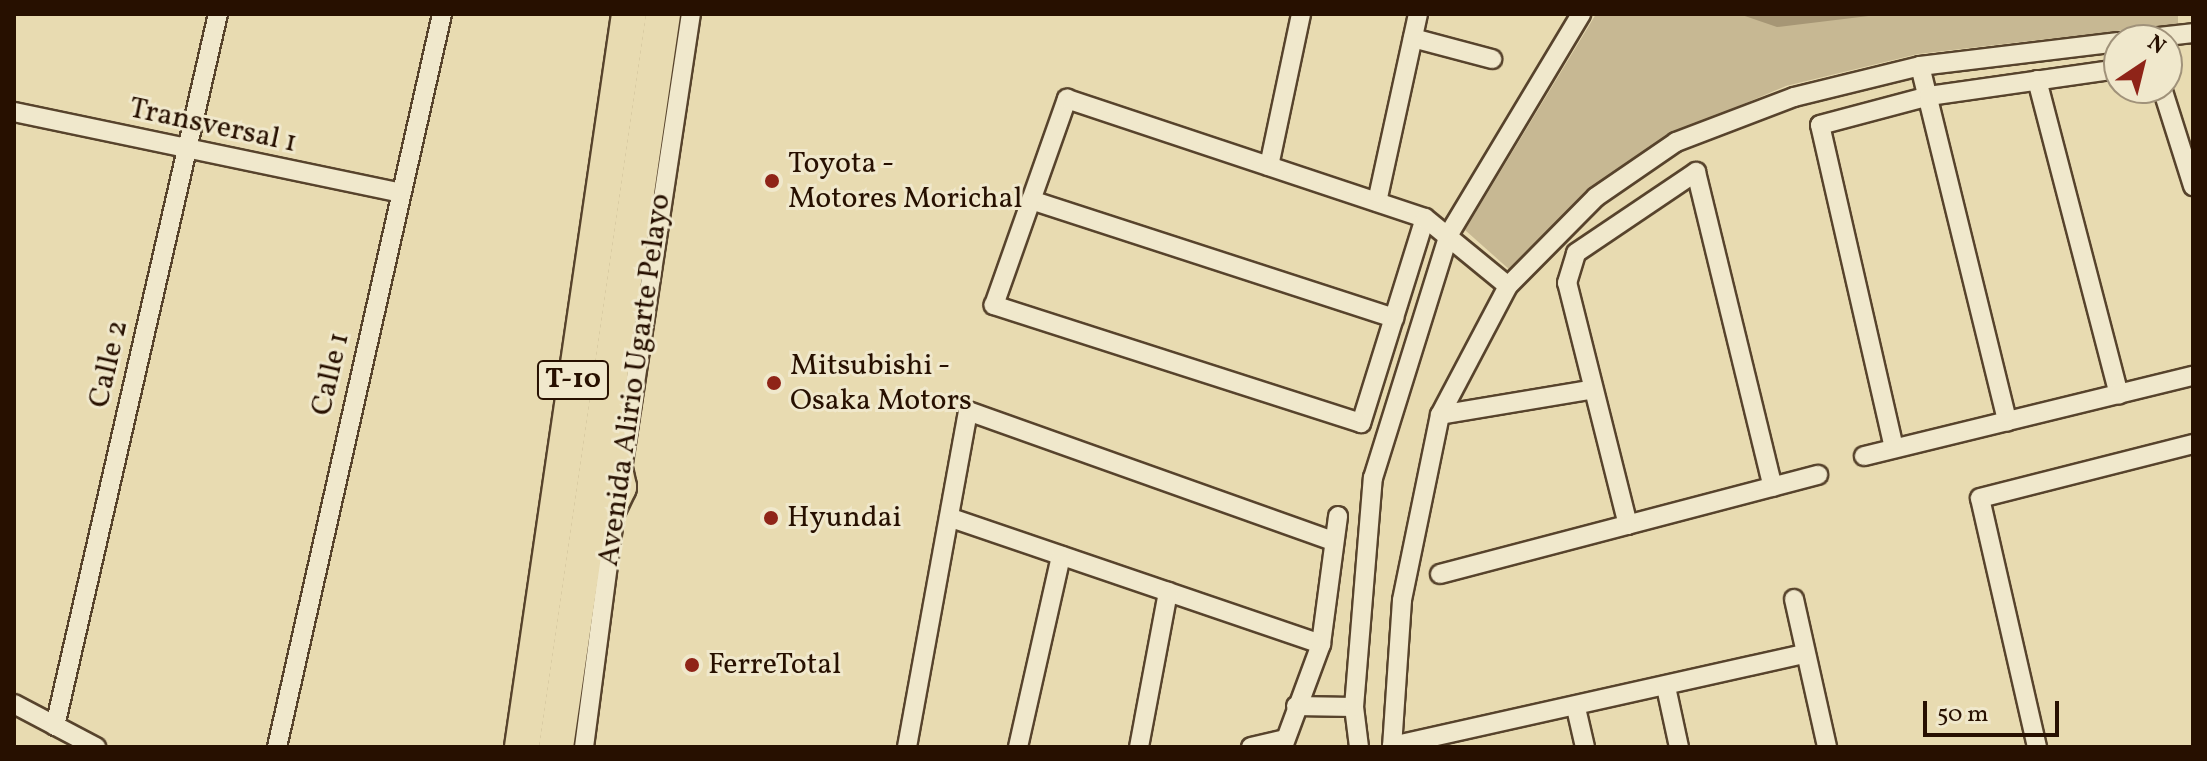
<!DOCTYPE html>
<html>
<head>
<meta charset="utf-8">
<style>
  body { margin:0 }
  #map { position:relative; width:2207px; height:761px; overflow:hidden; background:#e8dbb1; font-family:Vollkorn,serif }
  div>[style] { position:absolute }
  .green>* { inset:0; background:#c7b893 }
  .water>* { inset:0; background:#a69675 }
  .roads { filter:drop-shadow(2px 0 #57432c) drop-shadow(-2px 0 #57432c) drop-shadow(0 2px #57432c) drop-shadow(0 -2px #57432c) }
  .street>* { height:18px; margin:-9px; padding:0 9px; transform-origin:9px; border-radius:9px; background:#f0e8cc }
  .highway>* { height:34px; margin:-17px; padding:0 17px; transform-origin:17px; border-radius:17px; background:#e8dbb1 }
  .dots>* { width:22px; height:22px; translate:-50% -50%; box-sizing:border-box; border:4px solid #f0e8cc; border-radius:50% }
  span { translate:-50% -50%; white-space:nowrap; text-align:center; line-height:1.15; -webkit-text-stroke:6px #f0e8cc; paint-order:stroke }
  .shield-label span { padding:2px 6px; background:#f0e8cc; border:2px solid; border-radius:6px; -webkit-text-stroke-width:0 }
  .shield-label { font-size:28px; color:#271000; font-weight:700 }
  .street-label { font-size:30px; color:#271000 }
  .poi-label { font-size:30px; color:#271000 }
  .left { translate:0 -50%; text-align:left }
  .frame { position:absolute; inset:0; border:16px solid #271000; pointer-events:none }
  .north { position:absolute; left:2103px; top:24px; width:80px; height:80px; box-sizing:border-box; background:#f0e8cc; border:2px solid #a0927a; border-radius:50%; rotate:35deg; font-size:22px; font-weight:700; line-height:32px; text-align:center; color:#271000 }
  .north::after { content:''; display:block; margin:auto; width:28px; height:36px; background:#8f2418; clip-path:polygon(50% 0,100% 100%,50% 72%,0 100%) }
  .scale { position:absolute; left:1923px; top:701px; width:136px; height:36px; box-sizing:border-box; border:4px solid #271000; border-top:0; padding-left:10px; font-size:24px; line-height:28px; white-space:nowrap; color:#271000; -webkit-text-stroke:6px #f0e8cc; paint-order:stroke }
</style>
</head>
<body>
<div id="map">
  <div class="green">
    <div style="clip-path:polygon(1596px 14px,2178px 14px,2178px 24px,1918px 54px,1786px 86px,1673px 134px,1599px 183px,1511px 271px,1465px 230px)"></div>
  </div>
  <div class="water">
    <div style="clip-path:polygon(1739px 14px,1885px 14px,1777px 27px)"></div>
  </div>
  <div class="roads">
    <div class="street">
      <div style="left:1413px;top:38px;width:82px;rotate:14.9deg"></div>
      <div style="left:2132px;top:40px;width:61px;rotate:-6.5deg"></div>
      <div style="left:1920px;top:66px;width:366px;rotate:76.2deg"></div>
      <div style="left:2037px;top:80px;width:325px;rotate:75.4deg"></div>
      <div style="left:2162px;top:88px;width:103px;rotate:72.4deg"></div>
      <div style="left:14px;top:112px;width:395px;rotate:11.8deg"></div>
      <div style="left:1269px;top:166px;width:155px;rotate:-78.1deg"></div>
      <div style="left:1031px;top:200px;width:382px;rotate:18deg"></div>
      <div style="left:1377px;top:202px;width:192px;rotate:-77.7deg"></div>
      <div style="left:1425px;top:218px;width:215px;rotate:107.3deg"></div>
      <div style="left:1361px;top:423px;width:386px;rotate:-162.2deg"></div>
      <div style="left:994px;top:305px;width:219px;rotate:-70.5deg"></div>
      <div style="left:1067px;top:99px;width:377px;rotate:18.4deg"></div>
      <div style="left:1425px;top:218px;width:107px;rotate:39.3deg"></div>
      <div style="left:1440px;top:415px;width:152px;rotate:-9.5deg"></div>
      <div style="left:1894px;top:448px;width:331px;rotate:-102.9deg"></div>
      <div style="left:1820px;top:125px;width:113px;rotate:-14.9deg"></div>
      <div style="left:1929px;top:96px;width:192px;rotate:-8.1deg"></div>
      <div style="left:1864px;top:456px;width:339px;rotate:-13.7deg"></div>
      <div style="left:623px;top:463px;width:454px;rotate:-81.4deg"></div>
      <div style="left:951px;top:518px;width:391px;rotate:18.8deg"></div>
      <div style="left:1628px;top:525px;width:250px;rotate:-104.1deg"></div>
      <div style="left:1567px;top:283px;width:31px;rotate:-73deg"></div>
      <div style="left:1576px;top:253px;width:145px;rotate:-34deg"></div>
      <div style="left:1696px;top:172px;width:324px;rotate:76.3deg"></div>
      <div style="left:1440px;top:574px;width:391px;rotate:-14.7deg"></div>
      <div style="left:1794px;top:599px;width:152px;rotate:77.4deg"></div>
      <div style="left:1666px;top:687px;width:61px;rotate:77.8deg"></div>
      <div style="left:14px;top:704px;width:93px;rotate:27.7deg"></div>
      <div style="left:1296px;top:706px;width:58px;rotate:1deg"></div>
      <div style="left:1576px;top:708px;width:40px;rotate:77deg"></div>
      <div style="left:55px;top:726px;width:730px;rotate:-77.11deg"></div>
      <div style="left:1392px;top:746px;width:423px;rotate:-12.6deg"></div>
      <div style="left:277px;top:747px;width:751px;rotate:-77.31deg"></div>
      <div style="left:584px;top:747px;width:229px;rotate:-82.5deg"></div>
      <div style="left:907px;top:747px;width:341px;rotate:-79.7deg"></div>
      <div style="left:968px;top:411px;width:388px;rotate:19.6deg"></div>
      <div style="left:1018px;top:747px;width:196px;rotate:-77.3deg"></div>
      <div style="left:1139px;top:747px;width:158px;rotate:-79.4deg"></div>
      <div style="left:1251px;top:747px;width:32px;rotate:-13deg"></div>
      <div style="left:1283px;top:747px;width:110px;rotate:-69.7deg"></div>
      <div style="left:1321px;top:644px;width:129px;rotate:-82.4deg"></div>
      <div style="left:1359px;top:747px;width:40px;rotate:-97.1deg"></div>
      <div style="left:1354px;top:707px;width:230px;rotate:-85.3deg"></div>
      <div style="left:1373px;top:478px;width:256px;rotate:-72.7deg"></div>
      <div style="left:1449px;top:234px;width:257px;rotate:-59deg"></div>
      <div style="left:1392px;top:747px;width:147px;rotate:-86.1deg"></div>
      <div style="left:1402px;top:600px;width:189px;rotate:-78.4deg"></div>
      <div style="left:1440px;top:415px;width:146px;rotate:-62.2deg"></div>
      <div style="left:1508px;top:286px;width:125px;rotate:-45.3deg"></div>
      <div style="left:1596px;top:197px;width:97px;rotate:-34.5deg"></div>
      <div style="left:1676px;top:142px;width:126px;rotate:-20.9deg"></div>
      <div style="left:1794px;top:97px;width:130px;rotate:-13.8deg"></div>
      <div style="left:1920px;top:66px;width:200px;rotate:-6.9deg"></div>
      <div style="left:2037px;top:747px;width:255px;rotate:-102.9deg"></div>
      <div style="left:1980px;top:498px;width:220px;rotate:-14.2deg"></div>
    </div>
    <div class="highway">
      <div style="left:593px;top:541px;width:60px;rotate:-64.3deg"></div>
      <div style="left:619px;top:487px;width:55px;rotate:-102.5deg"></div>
      <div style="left:522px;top:747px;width:741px;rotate:-81.69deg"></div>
      <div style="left:556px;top:747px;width:741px;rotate:-81.69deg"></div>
    </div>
  </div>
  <div class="dots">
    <div style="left:772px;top:181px;background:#8f2418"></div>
    <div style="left:774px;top:383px;background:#8f2418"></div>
    <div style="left:771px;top:518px;background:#8f2418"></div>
    <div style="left:692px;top:665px;background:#8f2418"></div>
  </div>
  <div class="shield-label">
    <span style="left:573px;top:380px">T-10</span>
  </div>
  <div class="street-label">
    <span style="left:213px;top:126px;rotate:12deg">Transversal 1</span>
    <span style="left:109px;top:364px;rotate:-77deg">Calle 2</span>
    <span style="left:331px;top:374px;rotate:-77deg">Calle 1</span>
    <span style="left:635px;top:380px;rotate:-82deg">Avenida Alirio Ugarte Pelayo</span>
  </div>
  <div class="poi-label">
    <span class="left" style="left:788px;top:181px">Toyota -<br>Motores Morichal</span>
    <span class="left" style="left:790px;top:383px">Mitsubishi -<br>Osaka Motors</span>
    <span class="left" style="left:787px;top:518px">Hyundai</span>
    <span class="left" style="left:708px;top:665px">FerreTotal</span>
  </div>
  <div class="frame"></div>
  <div class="north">N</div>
  <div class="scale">50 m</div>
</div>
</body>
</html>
